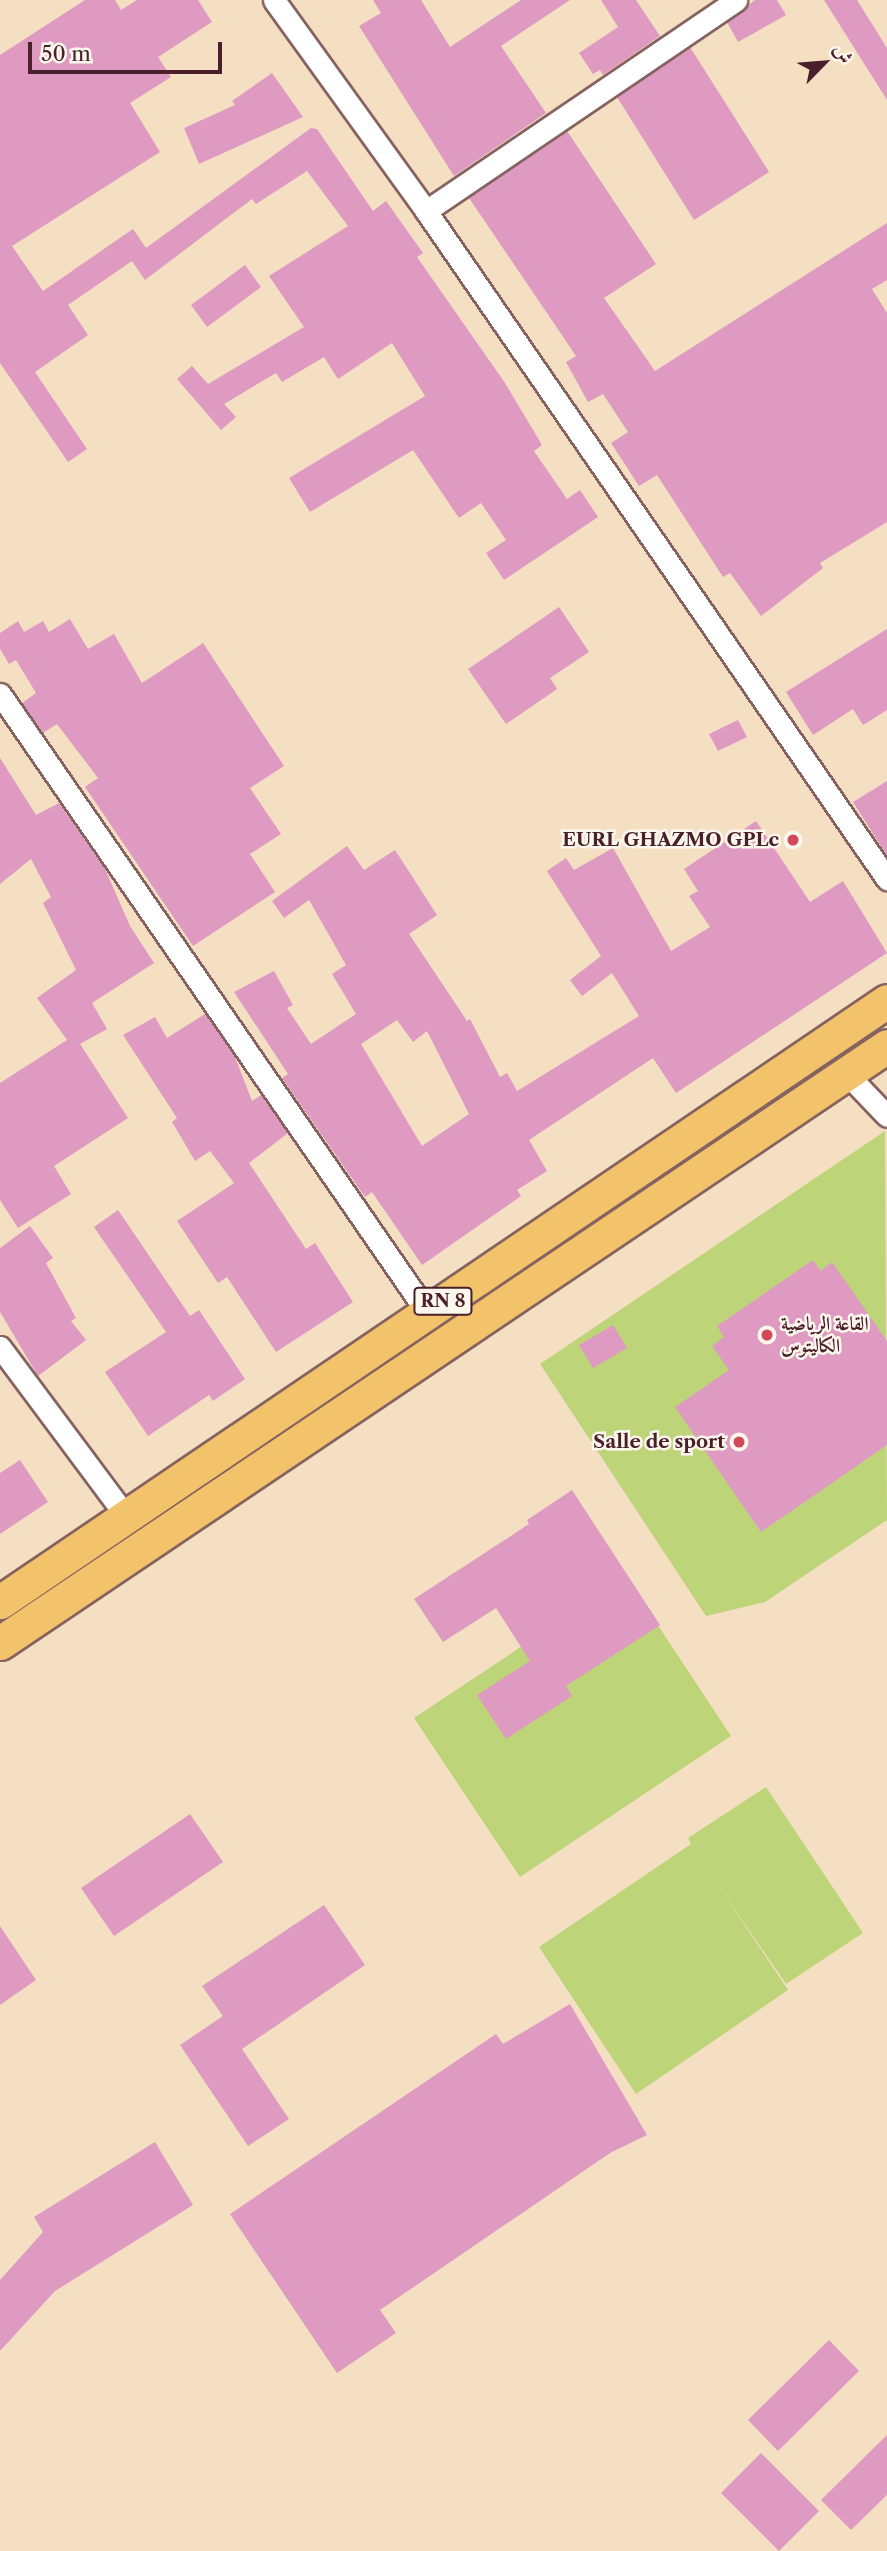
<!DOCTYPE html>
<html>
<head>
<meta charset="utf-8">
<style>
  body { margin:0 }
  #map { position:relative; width:887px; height:2551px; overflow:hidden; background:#f4dfc3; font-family:"Libre Caslon Text",Amiri,serif }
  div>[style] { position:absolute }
  .green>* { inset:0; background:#bed478 }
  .building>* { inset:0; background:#de9ac1 }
  .roads { filter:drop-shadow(2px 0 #866260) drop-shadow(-2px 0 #866260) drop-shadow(0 2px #866260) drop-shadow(0 -2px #866260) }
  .minor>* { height:21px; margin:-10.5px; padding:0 10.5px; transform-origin:10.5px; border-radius:10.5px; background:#fff }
  .primary>* { height:33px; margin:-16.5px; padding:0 16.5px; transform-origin:16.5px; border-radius:16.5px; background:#f2c36a }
  .dots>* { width:19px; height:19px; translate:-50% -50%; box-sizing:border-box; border:4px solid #fbf7ec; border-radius:50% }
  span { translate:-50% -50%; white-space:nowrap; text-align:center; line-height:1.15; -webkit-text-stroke:5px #fbf7ec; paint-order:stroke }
  .shield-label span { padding:2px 5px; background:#fbf7ec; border:2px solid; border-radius:5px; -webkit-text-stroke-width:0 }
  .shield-label { font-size:18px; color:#4a1f2b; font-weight:700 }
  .poi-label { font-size:19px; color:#4a1f2b; font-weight:700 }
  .right { translate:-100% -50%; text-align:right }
  .left { translate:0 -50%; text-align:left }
  .north { position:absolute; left:789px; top:28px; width:70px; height:70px; -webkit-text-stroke:5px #fbf7ec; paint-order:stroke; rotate:65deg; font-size:19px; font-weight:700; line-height:28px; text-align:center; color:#4a1f2b }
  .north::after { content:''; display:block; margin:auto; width:24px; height:32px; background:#4a1f2b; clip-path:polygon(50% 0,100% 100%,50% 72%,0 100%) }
  .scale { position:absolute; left:28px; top:42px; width:194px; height:32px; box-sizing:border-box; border:4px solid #4a1f2b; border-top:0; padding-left:9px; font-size:21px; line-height:24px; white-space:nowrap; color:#4a1f2b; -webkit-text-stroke:5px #fbf7ec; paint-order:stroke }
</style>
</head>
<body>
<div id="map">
  <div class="green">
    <div style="clip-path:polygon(885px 1131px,887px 1520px,765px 1602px,706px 1616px,540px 1364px)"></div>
    <div style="clip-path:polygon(626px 1577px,731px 1736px,520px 1877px,414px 1718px)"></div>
    <div style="clip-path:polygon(766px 1787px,863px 1933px,786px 1984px,716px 1882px,788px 1990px,636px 2094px,539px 1947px,691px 1844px,688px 1838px)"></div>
  </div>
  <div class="building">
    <div style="clip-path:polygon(85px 0,115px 0,121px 10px,137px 0,198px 0,212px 22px,158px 57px,171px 77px,130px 103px,160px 152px,12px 246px,43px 291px,133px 229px,146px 248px,311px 128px,317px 129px,373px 211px,386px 201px,423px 253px,417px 257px,505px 383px,542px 445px,534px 451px,567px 499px,580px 490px,598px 517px,504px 580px,486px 553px,506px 540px,481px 503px,459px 518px,413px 450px,310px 512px,289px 478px,425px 396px,392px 343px,338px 379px,324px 357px,282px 382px,276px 373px,224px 404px,236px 417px,221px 430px,177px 379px,192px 366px,208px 384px,304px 327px,269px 276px,348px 226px,307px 171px,256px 204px,252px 199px,145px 280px,132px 261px,68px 305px,88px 335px,35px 372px,87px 449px,68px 462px,0 363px,0 55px)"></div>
    <div style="clip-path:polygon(373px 0,421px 0,450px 47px,521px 0,570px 0,501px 46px,546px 113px,454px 176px,359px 26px,381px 13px)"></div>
    <div style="clip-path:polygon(601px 0,636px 0,660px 36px,603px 75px,600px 70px,593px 74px,579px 53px,618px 27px)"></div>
    <div style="clip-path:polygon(755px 0,777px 0,786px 15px,738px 42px,727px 22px)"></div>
    <div style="clip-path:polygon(824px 0,857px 0,887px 48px,887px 100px)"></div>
    <div style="clip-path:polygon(690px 47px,769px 172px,694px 220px,617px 97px)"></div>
    <div style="clip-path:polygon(272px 73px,303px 117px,199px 164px,184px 128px,235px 105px,232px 101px)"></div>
    <div style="clip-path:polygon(567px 131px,656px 264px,604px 298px,655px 371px,887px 223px,887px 280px,872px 289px,887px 313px,887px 522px,820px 563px,823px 568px,761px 616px,730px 573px,723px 577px,657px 475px,639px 486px,611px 443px,628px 432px,603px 394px,588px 402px,566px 362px,576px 356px,469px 198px)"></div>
    <div style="clip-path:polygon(245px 265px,261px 287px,207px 327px,191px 305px)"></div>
    <div style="clip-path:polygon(559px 607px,589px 652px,550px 678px,557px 689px,506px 724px,468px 669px)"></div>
    <div style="clip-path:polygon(70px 619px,88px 649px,114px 634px,142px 683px,203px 643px,284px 766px,250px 788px,281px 834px,250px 854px,275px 892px,193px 946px,85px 787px,98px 778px,57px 724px,43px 733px,22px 703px,36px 693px,16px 660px,9px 664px,0 649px,0 633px,18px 621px,24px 632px,43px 621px,49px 632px)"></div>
    <div style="clip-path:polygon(887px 629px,887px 710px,863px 725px,853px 709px,813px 735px,786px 692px)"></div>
    <div style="clip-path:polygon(738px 720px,747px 737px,718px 751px,709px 734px)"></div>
    <div style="clip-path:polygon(0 758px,36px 815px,59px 803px,105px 869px,130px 926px,154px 963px,92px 1003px,107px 1029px,80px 1044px,128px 1118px,54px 1166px,71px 1194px,18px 1228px,0 1200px,0 1083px,67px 1040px,37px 998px,76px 970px,43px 903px,51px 897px,31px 859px,0 884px)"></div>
    <div style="clip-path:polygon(887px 781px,887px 856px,853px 802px)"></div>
    <div style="clip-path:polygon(evenodd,756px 821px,810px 902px,843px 881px,887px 953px,676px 1093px,653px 1058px,529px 1140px,547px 1171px,517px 1190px,521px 1196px,422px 1265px,372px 1192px,365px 1197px,282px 1078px,288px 1074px,234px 992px,274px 971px,293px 1005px,287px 1008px,311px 1044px,356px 1014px,332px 974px,346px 965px,309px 900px,284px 918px,272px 901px,347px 846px,364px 870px,395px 850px,437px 915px,409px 934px,467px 1021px,470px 1019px,500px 1077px,507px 1073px,517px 1091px,639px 1016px,612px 973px,582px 996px,570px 980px,601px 956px,547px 871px,566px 858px,574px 870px,613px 848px,671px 951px,710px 927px,689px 896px,698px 891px,684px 869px,756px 821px,397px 1020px,413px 1042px,427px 1031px,469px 1114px,422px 1146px,361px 1044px,397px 1020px)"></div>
    <div style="clip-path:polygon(205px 1014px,235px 1057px,252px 1101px,261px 1095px,288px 1133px,249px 1163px,306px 1249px,315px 1243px,353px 1302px,276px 1352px,227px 1277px,218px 1283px,177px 1221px,234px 1183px,210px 1151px,195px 1161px,172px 1122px,177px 1118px,123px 1035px,155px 1017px,167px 1038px)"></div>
    <div style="clip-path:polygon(118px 1210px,190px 1316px,199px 1310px,245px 1379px,213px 1401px,209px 1395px,148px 1436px,105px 1372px,166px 1332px,94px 1227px)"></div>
    <div style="clip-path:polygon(30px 1226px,53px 1258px,46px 1263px,76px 1318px,71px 1321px,86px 1340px,38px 1376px,0 1312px,0 1248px)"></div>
    <div style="clip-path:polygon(813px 1260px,821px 1271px,832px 1262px,887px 1341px,887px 1445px,761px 1532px,675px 1407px,729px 1370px,712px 1346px,724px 1337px,717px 1326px)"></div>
    <div style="clip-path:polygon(613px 1325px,627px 1348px,593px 1368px,579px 1345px)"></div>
    <div style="clip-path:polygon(20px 1460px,48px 1502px,0 1534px,0 1473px)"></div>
    <div style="clip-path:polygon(572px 1490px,660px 1625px,566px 1686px,572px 1696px,506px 1739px,477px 1695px,530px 1661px,496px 1608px,443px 1642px,414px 1599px,529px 1524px,527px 1520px)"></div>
    <div style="clip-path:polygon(190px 1814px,223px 1862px,114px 1936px,81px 1888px)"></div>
    <div style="clip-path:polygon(324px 1905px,365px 1965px,242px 2049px,289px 2119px,248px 2146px,180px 2045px,223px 2016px,202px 1986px)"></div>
    <div style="clip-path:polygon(0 1926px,36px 1980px,0 2005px)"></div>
    <div style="clip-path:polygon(570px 2004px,647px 2135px,610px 2153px,380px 2310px,396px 2333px,337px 2373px,230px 2214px,496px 2034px,503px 2044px)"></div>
    <div style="clip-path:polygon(155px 2142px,193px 2205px,55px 2291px,0 2351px,0 2280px,43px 2232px,34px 2217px)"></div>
    <div style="clip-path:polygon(829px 2340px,859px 2371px,778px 2451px,748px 2420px)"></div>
    <div style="clip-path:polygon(887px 2435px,887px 2495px,851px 2530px,821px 2500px)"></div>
    <div style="clip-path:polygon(761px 2453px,819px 2511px,779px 2551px,721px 2493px)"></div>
  </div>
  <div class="roads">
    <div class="minor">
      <div style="left:274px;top:0;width:260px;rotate:54.2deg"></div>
      <div style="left:426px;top:211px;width:812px;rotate:55.39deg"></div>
      <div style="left:426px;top:211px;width:375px;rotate:-34.2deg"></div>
      <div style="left:0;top:694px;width:751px;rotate:55.36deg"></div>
      <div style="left:846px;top:1073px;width:59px;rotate:46.4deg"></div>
      <div style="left:0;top:1347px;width:211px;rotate:53.3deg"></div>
    </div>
    <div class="primary">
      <div style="left:0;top:1602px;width:1071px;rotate:-34.12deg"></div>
      <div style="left:0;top:1643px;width:1069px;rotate:-33.94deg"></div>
    </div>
  </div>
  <div class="dots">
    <div style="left:793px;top:840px;background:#d1495b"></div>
    <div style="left:767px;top:1335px;background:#d1495b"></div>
    <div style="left:739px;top:1442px;background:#d1495b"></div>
  </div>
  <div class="shield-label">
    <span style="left:443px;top:1301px">RN 8</span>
  </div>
  <div class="poi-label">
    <span class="right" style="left:779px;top:840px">EURL GHAZMO GPLc</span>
    <span class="left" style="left:781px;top:1335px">القاعة الرياضية<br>الكاليتوس</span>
    <span class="right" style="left:725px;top:1442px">Salle de sport</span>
  </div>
  <div class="north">ش</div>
  <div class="scale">50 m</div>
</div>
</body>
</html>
